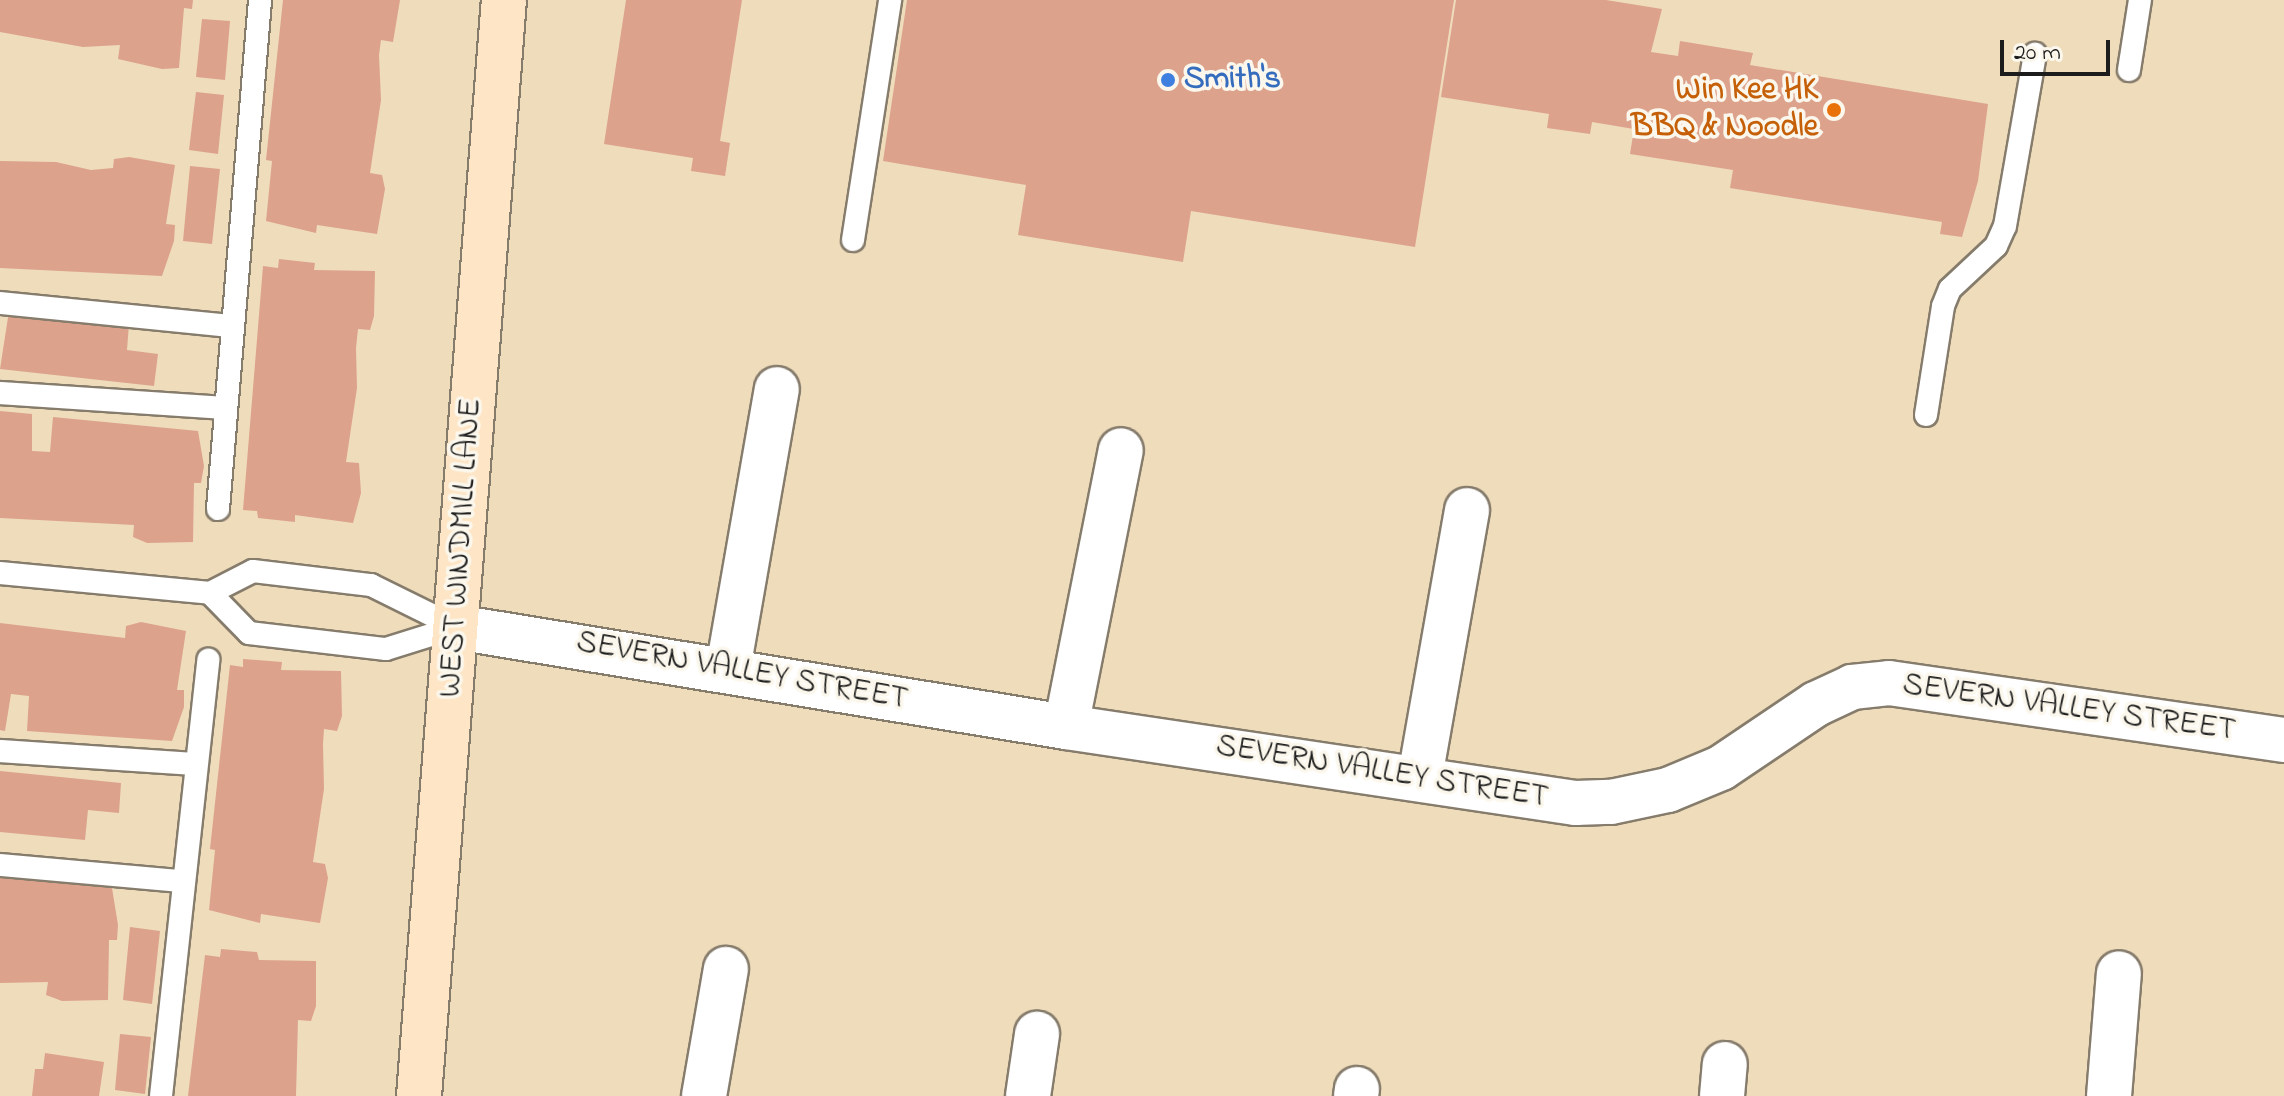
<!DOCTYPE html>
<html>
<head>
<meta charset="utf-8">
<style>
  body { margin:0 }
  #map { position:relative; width:2284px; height:1096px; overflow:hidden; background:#efdcbb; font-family:"Indie Flower",sans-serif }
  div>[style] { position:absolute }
  .building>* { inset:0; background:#dca28c }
  .roads { filter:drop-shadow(2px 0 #867c6c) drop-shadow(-2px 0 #867c6c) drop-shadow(0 2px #867c6c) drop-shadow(0 -2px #867c6c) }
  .lane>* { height:22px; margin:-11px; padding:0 11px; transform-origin:11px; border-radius:11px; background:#fff }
  .street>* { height:44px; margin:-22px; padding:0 22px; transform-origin:22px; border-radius:22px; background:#fff }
  .secondary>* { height:44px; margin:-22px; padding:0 22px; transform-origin:22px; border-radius:22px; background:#fee5c5 }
  .dots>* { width:22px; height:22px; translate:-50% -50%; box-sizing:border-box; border:4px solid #fbf7ec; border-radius:50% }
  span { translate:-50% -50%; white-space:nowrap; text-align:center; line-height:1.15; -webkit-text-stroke:7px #fbf7ec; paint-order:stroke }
  .shop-label { font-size:32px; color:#366cbe; font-weight:700 }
  .left { translate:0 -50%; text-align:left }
  .food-label { font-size:32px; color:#c56008; font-weight:700 }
  .right { translate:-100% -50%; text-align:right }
  .street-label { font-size:32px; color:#1c1c1c }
  .scale { position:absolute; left:2000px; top:40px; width:110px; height:36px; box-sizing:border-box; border:4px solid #1c1c1c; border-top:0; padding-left:10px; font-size:24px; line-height:28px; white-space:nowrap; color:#1c1c1c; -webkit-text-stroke:6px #fbf7ec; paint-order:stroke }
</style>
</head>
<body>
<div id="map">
  <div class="building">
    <div style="clip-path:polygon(0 0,193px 0,192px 9px,184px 8px,179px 68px,162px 69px,118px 59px,120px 45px,83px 47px,0 32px)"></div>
    <div style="clip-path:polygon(283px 0,400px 0,393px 42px,381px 40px,379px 55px,381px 100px,370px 173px,382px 175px,385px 189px,377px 234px,317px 225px,316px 233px,266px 221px,272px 161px,266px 160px)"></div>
    <div style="clip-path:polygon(626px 0,742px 0,720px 141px,730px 143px,725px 176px,691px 171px,693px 158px,604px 144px)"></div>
    <div style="clip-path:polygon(907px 0,1454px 0,1415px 247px,1191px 211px,1183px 262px,1018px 235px,1026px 185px,883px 161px)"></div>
    <div style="clip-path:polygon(1456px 0,1606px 0,1662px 9px,1651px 52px,1678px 56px,1680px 41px,1753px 53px,1750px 65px,1988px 104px,1978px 181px,1962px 237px,1940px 234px,1942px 222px,1730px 188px,1733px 170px,1630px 154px,1634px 129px,1592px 122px,1590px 134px,1547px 128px,1549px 114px,1441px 97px)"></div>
    <div style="clip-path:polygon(202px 19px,230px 21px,225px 80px,196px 77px)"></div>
    <div style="clip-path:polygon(196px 92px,224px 95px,218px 154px,189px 150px)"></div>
    <div style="clip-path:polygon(129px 157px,175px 165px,166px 224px,175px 225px,174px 241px,162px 276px,0 268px,0 161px,56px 162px,91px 170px,113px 168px,114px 159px)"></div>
    <div style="clip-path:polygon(190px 166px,220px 169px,212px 244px,183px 241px)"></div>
    <div style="clip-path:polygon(279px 259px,315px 263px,314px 270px,375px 271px,374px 316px,370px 330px,358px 329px,356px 348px,357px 388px,346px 462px,359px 463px,361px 493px,353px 523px,295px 515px,295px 522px,258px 518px,257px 511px,243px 510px,263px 266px,278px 268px)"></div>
    <div style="clip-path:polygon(9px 311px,129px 324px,127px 350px,158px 354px,154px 386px,0 369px)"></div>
    <div style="clip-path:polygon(0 411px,32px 414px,32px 451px,50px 452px,53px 417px,198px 431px,204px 466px,201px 483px,194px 483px,193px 542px,147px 543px,133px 537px,134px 525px,0 518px)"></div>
    <div style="clip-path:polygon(141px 622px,186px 631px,177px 690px,184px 690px,184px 707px,172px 741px,27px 731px,29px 696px,11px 694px,5px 731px,0 730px,0 623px,125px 638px,126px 626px)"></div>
    <div style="clip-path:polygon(243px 659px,282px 662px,281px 670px,341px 671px,342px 716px,337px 731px,324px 729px,323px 744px,324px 789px,313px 862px,325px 864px,328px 878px,320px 923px,261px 914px,260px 923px,209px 910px,215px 850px,210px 849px,230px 665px,243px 667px)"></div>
    <div style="clip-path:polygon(0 771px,121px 783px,119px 813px,88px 810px,85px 840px,0 832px)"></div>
    <div style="clip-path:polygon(0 876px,112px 888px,118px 925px,117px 940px,109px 940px,108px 1000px,62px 1001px,46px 995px,48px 982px,0 983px)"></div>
    <div style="clip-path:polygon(130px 927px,160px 931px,152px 1004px,123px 1000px)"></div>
    <div style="clip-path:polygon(221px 949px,257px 952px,259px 960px,316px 961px,316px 1006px,311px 1021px,298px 1020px,296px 1096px,188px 1096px,205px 955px,220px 957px)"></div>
    <div style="clip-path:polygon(120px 1034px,151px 1037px,145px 1094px,115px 1090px)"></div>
    <div style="clip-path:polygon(45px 1053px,104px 1062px,99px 1096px,32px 1096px,35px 1069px,43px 1069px)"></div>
  </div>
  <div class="roads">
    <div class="lane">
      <div style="left:2129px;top:70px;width:71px;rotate:-81.1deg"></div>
      <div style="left:853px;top:240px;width:243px;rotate:-81.2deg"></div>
      <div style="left:0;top:303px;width:233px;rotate:5.7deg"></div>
      <div style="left:0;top:393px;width:226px;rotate:3.8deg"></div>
      <div style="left:1926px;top:415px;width:110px;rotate:-81.1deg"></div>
      <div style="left:1943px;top:306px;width:18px;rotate:-68deg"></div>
      <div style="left:1950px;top:289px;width:63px;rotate:-43.1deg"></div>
      <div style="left:1996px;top:246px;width:22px;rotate:-66deg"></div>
      <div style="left:2005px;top:226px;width:175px;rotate:-80.1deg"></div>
      <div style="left:218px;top:509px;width:511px;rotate:-85.28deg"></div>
      <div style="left:0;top:573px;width:211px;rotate:5.4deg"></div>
      <div style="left:210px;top:593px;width:48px;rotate:-27.1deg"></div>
      <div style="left:253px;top:571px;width:119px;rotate:6.8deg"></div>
      <div style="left:371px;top:585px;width:95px;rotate:26.3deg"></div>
      <div style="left:210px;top:593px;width:56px;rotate:45.7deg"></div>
      <div style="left:249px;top:633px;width:138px;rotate:6.7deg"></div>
      <div style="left:386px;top:649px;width:73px;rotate:-17.4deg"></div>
      <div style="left:0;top:751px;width:195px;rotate:3.8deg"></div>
      <div style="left:0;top:865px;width:182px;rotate:5.1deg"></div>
      <div style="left:161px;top:1096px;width:439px;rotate:-83.8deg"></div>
    </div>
    <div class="street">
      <div style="left:456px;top:627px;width:618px;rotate:9.31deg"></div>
      <div style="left:1066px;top:727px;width:515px;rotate:8.49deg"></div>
      <div style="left:1575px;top:803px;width:36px;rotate:-2deg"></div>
      <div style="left:1611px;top:802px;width:58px;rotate:-11.9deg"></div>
      <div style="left:1668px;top:790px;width:57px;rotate:-22.5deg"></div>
      <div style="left:1721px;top:768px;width:115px;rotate:-34deg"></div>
      <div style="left:1816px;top:704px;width:40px;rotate:-25deg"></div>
      <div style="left:1852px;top:687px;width:37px;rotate:-6deg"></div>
      <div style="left:1889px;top:683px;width:399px;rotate:8.2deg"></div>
      <div style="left:728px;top:669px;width:284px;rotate:-80.1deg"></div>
      <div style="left:1066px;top:727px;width:282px;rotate:-78.8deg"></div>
      <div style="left:1420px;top:777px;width:271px;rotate:-80deg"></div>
      <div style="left:704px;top:1096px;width:129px;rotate:-80.2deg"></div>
      <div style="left:1028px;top:1096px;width:63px;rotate:-81.7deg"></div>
      <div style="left:1356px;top:1096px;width:7px;rotate:-82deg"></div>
      <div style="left:1722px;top:1096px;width:32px;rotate:-85deg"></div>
      <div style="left:2109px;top:1096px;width:123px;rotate:-85.4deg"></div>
    </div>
    <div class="secondary">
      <div style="left:419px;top:1096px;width:1099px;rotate:-85.57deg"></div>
    </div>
  </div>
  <div class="dots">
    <div style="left:1168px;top:80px;background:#3f7fe0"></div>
    <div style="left:1834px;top:110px;background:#e8710a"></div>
  </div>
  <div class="shop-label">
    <span class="left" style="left:1184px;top:80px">Smith's</span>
  </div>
  <div class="food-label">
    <span class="right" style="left:1818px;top:110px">Win Kee HK<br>BBQ &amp; Noodle</span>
  </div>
  <div class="street-label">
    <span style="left:462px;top:548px;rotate:-86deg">WEST WINDMILL LANE</span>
    <span style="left:742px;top:672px;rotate:10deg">SEVERN VALLEY STREET</span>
    <span style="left:2069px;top:709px;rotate:8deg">SEVERN VALLEY STREET</span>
    <span style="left:1382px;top:773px;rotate:9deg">SEVERN VALLEY STREET</span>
  </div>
  <div class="scale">20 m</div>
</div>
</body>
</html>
